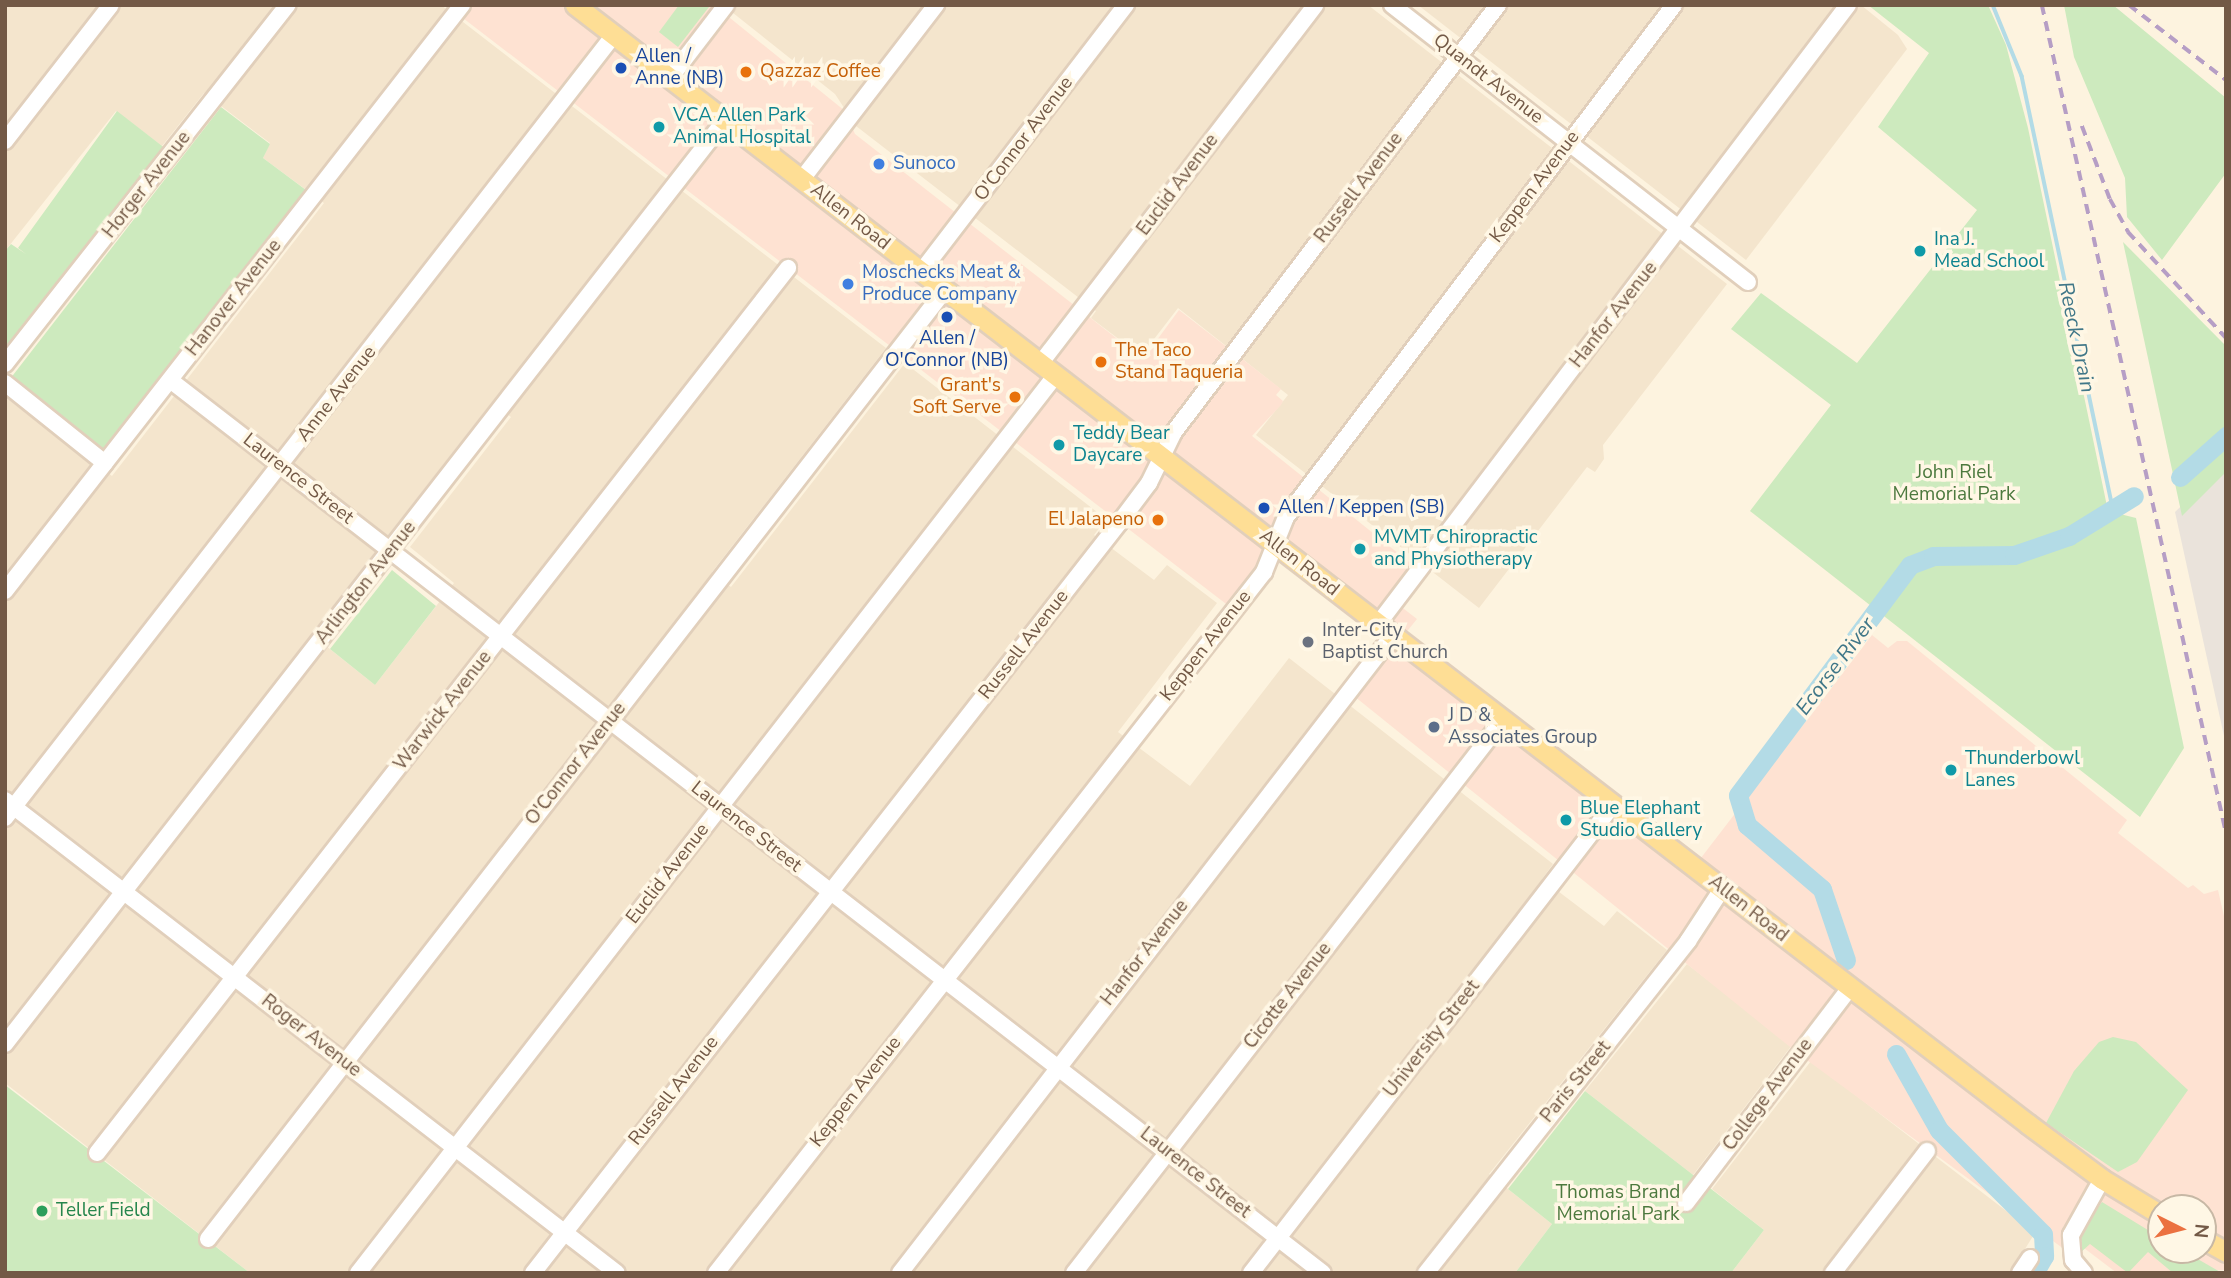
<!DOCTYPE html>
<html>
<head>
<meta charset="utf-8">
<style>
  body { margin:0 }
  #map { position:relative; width:2231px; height:1278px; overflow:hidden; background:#fdf3df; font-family:"Nunito Sans",sans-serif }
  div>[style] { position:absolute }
  .residential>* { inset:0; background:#f4e5cd }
  .commercial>* { inset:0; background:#fee2d2 }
  .industrial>* { inset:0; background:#eae3db }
  .green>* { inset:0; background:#cdeabe }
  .stream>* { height:3.5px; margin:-1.75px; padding:0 1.75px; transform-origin:1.75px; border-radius:1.75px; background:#b3dbe6 }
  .river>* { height:19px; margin:-9.5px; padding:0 9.5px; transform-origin:9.5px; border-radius:9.5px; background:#b3dbe6 }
  .roads { filter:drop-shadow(2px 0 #e1cfbb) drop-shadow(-2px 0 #e1cfbb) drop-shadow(0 2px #e1cfbb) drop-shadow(0 -2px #e1cfbb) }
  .minor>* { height:16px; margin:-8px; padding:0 8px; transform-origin:8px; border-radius:8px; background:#fff }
  .major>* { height:19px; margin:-9.5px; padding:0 9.5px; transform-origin:9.5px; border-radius:9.5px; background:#fede95 }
  .rail>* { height:3.5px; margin-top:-1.75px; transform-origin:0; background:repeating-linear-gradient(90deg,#b69ec5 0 10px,transparent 0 17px) }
  .dots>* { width:19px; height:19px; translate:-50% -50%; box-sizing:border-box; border:4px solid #fff7e5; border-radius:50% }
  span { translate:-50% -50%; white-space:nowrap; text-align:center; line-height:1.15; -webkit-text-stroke:7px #fff7e5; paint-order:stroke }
  .transit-label { font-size:19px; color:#164399 }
  .left { translate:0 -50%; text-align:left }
  .food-label { font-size:19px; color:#c56008 }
  .right { translate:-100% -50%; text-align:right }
  .street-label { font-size:19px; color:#735946 }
  .culture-label { font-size:19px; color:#0d838f }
  .shop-label { font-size:19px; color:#366cbe }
  .park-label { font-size:19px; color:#4c793e }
  .worship-label { font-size:19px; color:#5b616d }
  .service-label { font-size:19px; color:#4e5e75 }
  .leisure-label { font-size:19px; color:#27864d }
  .water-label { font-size:21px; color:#407788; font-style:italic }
  .frame { position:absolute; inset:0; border:7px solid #735946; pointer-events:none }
  .north { position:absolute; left:2147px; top:1194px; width:70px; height:70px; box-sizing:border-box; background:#fff7e5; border:2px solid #c7b8a5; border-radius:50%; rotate:96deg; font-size:19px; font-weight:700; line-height:28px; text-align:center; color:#735946 }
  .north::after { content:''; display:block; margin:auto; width:24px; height:32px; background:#eb7140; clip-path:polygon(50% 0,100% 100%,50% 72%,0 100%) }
</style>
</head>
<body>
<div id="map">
  <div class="residential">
    <div style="clip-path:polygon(evenodd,5px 5px,441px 5px,886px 348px,712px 572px,731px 587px,905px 363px,1106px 519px,1094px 535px,1154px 580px,1167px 565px,1217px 603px,1118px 732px,1190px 786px,1289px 658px,1553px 864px,1542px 879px,1604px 926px,1617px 911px,1667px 950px,1489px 1174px,1552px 1224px,1515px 1273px,250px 1273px,5px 1083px,5px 391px,112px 476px,324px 203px,263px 158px,270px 143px,204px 93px,162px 146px,116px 111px,5px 251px,5px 5px,492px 402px,511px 417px,410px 547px,454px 583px,375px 685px,311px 634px,492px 402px)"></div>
    <div style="clip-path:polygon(723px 5px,1368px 5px,1727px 284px,1603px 445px,1604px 459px,1595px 472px,1587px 467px,1479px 608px,1256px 435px,1288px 395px,1178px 308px,1141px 356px,1091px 318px,1096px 311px,856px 126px,835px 94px)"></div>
    <div style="clip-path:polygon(1418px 5px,1861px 5px,1898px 35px,1907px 49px,1746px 260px)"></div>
    <div style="clip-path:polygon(1687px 964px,1792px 1045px,1693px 1175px,1585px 1091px)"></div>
    <div style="clip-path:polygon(1811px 1061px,2035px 1233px,2010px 1273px,1731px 1273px,1764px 1230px,1712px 1189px)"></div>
  </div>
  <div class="commercial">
    <div style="clip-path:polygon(evenodd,446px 5px,714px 5px,845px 111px,855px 134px,1143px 359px,1179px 310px,1281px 389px,1276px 395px,1283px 401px,1281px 405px,1252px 436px,1419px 570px,1395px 602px,1417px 619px,1400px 640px,1694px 867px,1872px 635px,1888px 648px,1897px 641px,1907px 641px,2127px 820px,2118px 833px,2188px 888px,2193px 885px,2204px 894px,2218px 890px,2226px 925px,2226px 1270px,2117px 1273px,2080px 1245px,2072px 1255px,1800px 1055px,1349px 692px,1393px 635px,1275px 544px,1234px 610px,446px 5px,2161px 1208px,2203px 1208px,2203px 1250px,2161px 1250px,2161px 1208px)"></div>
  </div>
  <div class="industrial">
    <div style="clip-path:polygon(2226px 463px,2226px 745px,2175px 512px)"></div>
  </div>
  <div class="green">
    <div style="clip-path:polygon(679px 5px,709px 7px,678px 47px,659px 32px)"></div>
    <div style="clip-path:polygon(1868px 5px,1988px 5px,2006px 45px,2028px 128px,2108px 511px,2136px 518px,2184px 748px,2140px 817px,1750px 511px,1831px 405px,1731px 329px,1761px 293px,1857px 363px,1977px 210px,1878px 127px,1929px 53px)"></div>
    <div style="clip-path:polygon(2064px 5px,2113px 5px,2226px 98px,2226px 173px,2162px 260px,2127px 217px,2125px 178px,2074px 57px)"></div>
    <div style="clip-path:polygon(221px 107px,270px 144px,263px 158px,306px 190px,103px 451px,10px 379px)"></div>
    <div style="clip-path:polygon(117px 111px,166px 149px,5px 355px,5px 251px,11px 244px,26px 254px,18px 248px)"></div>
    <div style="clip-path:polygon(2123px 242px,2226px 346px,2226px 472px,2182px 516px)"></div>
    <div style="clip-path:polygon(392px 570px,436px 606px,375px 685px,330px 649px)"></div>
    <div style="clip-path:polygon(2113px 1037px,2136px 1042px,2188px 1090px,2137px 1162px,2118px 1172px,2046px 1123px,2074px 1071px,2099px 1042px)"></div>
    <div style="clip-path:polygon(5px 1085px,250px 1273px,5px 1273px)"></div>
    <div style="clip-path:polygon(1585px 1091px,1764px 1230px,1731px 1273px,1515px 1273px,1552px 1224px,1508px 1189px)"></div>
    <div style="clip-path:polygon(2102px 1202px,2161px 1238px,2161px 1250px,2182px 1250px,2222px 1273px,2173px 1273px,2148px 1252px,2128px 1273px,2090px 1244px,2080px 1253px,2076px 1237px)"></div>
  </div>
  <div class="stream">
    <div style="left:1993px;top:5px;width:77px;rotate:67.8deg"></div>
    <div style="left:2022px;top:76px;width:441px;rotate:78.1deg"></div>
  </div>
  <div class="river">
    <div style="left:2180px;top:477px;width:62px;rotate:-41.7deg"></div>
    <div style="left:1846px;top:960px;width:75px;rotate:-108.7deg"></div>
    <div style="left:1822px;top:889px;width:99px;rotate:-139.5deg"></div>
    <div style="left:1747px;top:825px;width:31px;rotate:-107deg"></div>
    <div style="left:1738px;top:795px;width:287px;rotate:-53.2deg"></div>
    <div style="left:1910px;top:565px;width:25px;rotate:-21deg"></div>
    <div style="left:1933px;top:556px;width:81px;rotate:-0.7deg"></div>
    <div style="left:2014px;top:555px;width:58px;rotate:-19.1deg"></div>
    <div style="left:2069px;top:536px;width:76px;rotate:-31.6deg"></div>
    <div style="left:1896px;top:1054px;width:87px;rotate:60.5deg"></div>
    <div style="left:1939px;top:1130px;width:147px;rotate:45deg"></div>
    <div style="left:2043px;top:1234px;width:22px;rotate:87deg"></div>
    <div style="left:2044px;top:1256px;width:20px;rotate:120deg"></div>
  </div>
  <div class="roads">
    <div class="minor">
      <div style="left:1392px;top:5px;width:451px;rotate:37.9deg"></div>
      <div style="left:670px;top:78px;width:92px;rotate:-52.5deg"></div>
      <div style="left:5px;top:141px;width:172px;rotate:-52.1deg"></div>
      <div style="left:802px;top:179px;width:220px;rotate:-52.4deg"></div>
      <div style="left:921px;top:272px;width:337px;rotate:-52.5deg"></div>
      <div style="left:5px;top:364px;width:457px;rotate:-51.8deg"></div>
      <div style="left:1040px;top:364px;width:452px;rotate:-52.5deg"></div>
      <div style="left:170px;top:380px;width:1458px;rotate:37.76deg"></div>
      <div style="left:5px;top:383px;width:128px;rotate:38.7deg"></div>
      <div style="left:5px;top:591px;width:743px;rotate:-52.05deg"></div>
      <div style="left:1378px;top:624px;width:777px;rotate:-52.79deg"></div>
      <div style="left:5px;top:800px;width:773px;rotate:37.7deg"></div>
      <div style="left:5px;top:818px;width:992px;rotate:-52.13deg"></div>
      <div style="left:5px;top:1044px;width:1171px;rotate:-52.07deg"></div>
      <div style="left:97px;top:1153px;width:1123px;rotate:-52.02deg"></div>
      <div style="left:1686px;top:1203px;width:270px;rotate:-52.7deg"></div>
      <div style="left:208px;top:1239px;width:1202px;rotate:-52.17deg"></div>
      <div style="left:358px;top:1273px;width:1136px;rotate:-52.15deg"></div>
      <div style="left:533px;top:1273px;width:952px;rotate:-52deg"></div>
      <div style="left:1119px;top:523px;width:50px;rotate:-53.1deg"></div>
      <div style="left:1149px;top:483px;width:57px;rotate:-63.9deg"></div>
      <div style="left:1174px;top:432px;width:536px;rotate:-52.81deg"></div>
      <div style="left:716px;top:1273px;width:890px;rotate:-51.98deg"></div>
      <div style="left:1264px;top:572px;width:59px;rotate:-68.2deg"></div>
      <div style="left:1286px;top:517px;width:642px;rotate:-52.84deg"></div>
      <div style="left:900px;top:1273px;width:806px;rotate:-52.31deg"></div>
      <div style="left:1074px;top:1273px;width:700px;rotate:-52.2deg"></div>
      <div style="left:1251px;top:1273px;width:592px;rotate:-52.28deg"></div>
      <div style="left:1426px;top:1273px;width:423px;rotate:-51.7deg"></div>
      <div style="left:1688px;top:941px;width:62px;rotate:-56.8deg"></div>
      <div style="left:1833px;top:1273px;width:154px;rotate:-52.4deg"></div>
      <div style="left:2020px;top:1273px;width:18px;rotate:-56deg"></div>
      <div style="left:2084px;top:1273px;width:17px;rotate:-130deg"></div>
      <div style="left:2073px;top:1260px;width:25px;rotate:-95deg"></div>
      <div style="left:2071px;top:1235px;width:64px;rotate:-61deg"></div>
    </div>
    <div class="major">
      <div style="left:575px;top:5px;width:1834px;rotate:37.6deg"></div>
      <div style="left:2028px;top:1124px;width:92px;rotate:36.6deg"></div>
      <div style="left:2102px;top:1179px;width:69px;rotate:31.4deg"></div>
      <div style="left:2203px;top:1239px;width:26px;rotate:29deg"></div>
    </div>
  </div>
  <div class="rail">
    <div style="left:2042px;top:5px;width:847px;rotate:77.46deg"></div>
    <div style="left:2129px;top:5px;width:123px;rotate:37.7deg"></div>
    <div style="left:2082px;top:126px;width:78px;rotate:69deg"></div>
    <div style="left:2110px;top:199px;width:38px;rotate:61deg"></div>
    <div style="left:2128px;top:232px;width:144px;rotate:47.2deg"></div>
  </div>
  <div class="dots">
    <div style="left:621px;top:68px;background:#1a4fb4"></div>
    <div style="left:746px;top:72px;background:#e8710a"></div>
    <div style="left:659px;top:127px;background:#0f9aa8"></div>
    <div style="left:879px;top:164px;background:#3f7fe0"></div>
    <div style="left:1920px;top:251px;background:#0f9aa8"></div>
    <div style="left:848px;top:284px;background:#3f7fe0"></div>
    <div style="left:947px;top:317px;background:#1a4fb4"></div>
    <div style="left:1101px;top:362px;background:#e8710a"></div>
    <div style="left:1015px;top:397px;background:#e8710a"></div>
    <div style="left:1059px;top:445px;background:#0f9aa8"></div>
    <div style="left:1264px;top:508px;background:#1a4fb4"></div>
    <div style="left:1158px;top:520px;background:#e8710a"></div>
    <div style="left:1360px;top:549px;background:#0f9aa8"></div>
    <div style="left:1308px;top:642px;background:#6b7280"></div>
    <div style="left:1434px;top:727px;background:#5c6f8a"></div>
    <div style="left:1951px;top:770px;background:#0f9aa8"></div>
    <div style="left:1566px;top:820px;background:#0f9aa8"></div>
    <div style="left:42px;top:1211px;background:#2e9e5b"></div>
  </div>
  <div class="transit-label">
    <span class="left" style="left:635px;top:68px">Allen /<br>Anne (NB)</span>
    <span style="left:947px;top:350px">Allen /<br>O'Connor (NB)</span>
    <span class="left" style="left:1278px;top:508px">Allen / Keppen (SB)</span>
  </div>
  <div class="food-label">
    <span class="left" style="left:760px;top:72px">Qazzaz Coffee</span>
    <span class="left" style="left:1115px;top:362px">The Taco<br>Stand Taqueria</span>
    <span class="right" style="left:1001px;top:397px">Grant's<br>Soft Serve</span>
    <span class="right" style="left:1144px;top:520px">El Jalapeno</span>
  </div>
  <div class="street-label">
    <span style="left:1488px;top:79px;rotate:38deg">Quandt Avenue</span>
    <span style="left:1024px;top:139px;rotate:-53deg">O'Connor Avenue</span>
    <span style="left:147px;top:185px;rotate:-52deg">Horger Avenue</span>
    <span style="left:1178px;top:185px;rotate:-53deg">Euclid Avenue</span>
    <span style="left:1535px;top:187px;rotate:-53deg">Keppen Avenue</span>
    <span style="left:1359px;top:188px;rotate:-53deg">Russell Avenue</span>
    <span style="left:850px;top:217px;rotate:38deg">Allen Road</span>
    <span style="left:234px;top:298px;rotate:-52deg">Hanover Avenue</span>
    <span style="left:1614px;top:315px;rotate:-52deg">Hanfor Avenue</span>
    <span style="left:337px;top:394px;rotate:-52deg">Anne Avenue</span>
    <span style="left:298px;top:479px;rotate:38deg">Laurence Street</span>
    <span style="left:1299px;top:563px;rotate:38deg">Allen Road</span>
    <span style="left:366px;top:583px;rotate:-52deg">Arlington Avenue</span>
    <span style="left:1024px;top:645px;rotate:-52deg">Russell Avenue</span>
    <span style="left:1206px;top:646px;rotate:-52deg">Keppen Avenue</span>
    <span style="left:443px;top:711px;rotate:-52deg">Warwick Avenue</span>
    <span style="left:576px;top:764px;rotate:-52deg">O'Connor Avenue</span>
    <span style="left:746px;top:827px;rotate:38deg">Laurence Street</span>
    <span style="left:668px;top:874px;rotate:-52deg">Euclid Avenue</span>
    <span style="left:1748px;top:909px;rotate:38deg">Allen Road</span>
    <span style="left:1145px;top:953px;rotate:-52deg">Hanfor Avenue</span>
    <span style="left:1288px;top:996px;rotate:-52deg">Cicotte Avenue</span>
    <span style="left:311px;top:1036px;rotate:38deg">Roger Avenue</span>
    <span style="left:1432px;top:1039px;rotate:-52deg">University Street</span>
    <span style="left:1576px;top:1082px;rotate:-51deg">Paris Street</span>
    <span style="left:674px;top:1091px;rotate:-52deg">Russell Avenue</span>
    <span style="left:856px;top:1092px;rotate:-52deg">Keppen Avenue</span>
    <span style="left:1768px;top:1095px;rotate:-53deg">College Avenue</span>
    <span style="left:1195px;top:1173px;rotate:38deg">Laurence Street</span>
  </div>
  <div class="culture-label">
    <span class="left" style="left:673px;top:127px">VCA Allen Park<br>Animal Hospital</span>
    <span class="left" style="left:1934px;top:251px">Ina J.<br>Mead School</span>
    <span class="left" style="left:1073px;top:445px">Teddy Bear<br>Daycare</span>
    <span class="left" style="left:1374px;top:549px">MVMT Chiropractic<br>and Physiotherapy</span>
    <span class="left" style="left:1965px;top:770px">Thunderbowl<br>Lanes</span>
    <span class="left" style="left:1580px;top:820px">Blue Elephant<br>Studio Gallery</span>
  </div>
  <div class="shop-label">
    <span class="left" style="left:893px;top:164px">Sunoco</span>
    <span class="left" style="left:862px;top:284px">Moschecks Meat &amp;<br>Produce Company</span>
  </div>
  <div class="park-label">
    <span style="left:1954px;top:484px">John Riel<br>Memorial Park</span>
    <span style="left:1618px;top:1204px">Thomas Brand<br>Memorial Park</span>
  </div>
  <div class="worship-label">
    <span class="left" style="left:1322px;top:642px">Inter-City<br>Baptist Church</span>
  </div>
  <div class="service-label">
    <span class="left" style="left:1448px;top:727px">J D &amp;<br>Associates Group</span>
  </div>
  <div class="leisure-label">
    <span class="left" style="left:56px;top:1211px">Teller Field</span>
  </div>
  <div class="water-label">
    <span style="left:2077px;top:337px;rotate:78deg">Reeck Drain</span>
    <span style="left:1835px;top:666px;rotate:-53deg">Ecorse River</span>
  </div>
  <div class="frame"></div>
  <div class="north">N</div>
</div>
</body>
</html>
